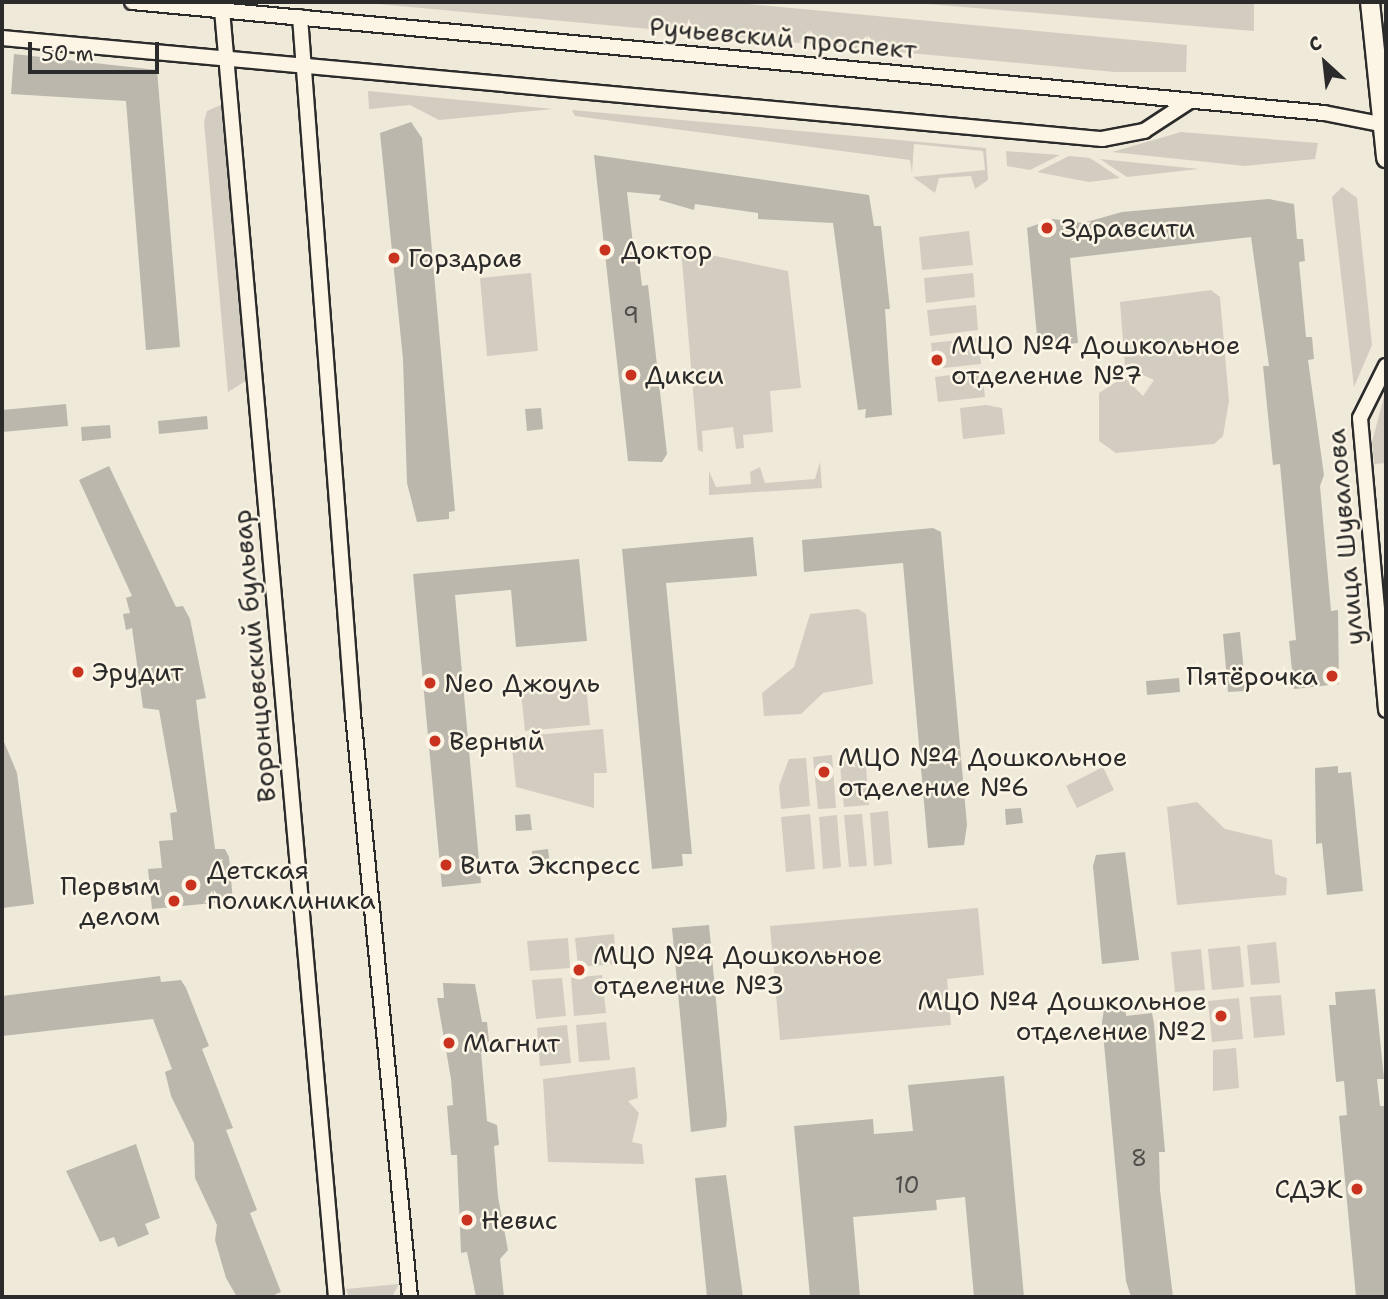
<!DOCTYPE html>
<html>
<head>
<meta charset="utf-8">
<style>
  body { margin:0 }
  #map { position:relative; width:1388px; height:1299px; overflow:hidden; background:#efe9da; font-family:"Shantell Sans",sans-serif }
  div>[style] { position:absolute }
  .green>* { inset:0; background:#d2cdc0 }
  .building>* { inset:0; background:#bcb7ac }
  .roads { filter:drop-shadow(2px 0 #2b2b2b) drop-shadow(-2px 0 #2b2b2b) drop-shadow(0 2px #2b2b2b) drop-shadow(0 -2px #2b2b2b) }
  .minor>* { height:14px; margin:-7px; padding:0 7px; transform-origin:7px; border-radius:7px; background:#fcf5e5 }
  .tertiary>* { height:18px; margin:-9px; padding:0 9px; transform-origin:9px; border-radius:9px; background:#fcf5e5 }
  .dots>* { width:19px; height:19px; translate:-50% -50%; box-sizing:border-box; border:4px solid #fcf5e5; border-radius:50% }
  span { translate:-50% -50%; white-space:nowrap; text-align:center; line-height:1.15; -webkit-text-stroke:5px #fcf5e5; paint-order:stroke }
  .number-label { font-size:23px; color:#4f4e4b }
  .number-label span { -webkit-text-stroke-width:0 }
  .street-label { font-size:26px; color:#2b2b2b }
  .poi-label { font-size:26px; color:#2b2b2b }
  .left { translate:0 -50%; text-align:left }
  .right { translate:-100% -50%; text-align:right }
  .frame { position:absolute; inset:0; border:4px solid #2b2b2b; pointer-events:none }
  .north { position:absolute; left:1290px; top:28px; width:70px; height:70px; -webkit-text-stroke:5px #fcf5e5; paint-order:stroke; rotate:333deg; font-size:19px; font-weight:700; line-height:28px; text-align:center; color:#2b2b2b }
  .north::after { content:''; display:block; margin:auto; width:24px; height:32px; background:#2b2b2b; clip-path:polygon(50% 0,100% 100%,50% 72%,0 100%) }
  .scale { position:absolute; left:28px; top:42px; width:131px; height:32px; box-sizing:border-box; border:4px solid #2b2b2b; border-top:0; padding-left:9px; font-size:21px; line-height:24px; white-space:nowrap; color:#2b2b2b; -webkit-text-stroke:5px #fcf5e5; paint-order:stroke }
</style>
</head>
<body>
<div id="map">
  <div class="green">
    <div style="clip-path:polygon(727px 2px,1187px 45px,1186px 72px,1115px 72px,367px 3px)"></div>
    <div style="clip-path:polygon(903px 2px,1254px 2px,1254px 31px)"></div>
    <div style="clip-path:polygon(368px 91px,553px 109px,439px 120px,410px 105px,369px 109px)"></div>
    <div style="clip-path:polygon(223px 104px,247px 380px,228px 392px,204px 122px,207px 111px)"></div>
    <div style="clip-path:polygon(572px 110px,986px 148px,988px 180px,975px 189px,971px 176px,939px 178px,935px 193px,913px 177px,985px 170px,983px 151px,914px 144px,912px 173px,910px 160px,575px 116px)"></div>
    <div style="clip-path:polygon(1181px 132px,1318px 143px,1315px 159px,1245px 166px,1112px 152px)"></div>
    <div style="clip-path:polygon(1006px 151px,1060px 155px,1030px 170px,1007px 166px)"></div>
    <div style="clip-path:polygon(1069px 156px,1090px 158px,1120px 178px,1089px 182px,1037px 172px)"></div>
    <div style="clip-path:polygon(1100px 159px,1199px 169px,1127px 177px)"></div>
    <div style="clip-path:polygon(1342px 187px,1357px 198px,1372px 345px,1354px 387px,1332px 197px)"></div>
    <div style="clip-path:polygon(969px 231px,973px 265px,922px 270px,919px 237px)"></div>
    <div style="clip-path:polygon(681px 249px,788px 271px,801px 388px,770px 391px,773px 432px,743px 435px,744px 448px,736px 449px,733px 427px,702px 431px,703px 452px,698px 450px)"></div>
    <div style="clip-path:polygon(531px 273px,538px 351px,487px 356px,480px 278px)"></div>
    <div style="clip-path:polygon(973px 273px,975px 297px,926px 303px,924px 278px)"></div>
    <div style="clip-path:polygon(1211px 290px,1220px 297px,1229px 401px,1223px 436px,1214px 444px,1116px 453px,1099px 441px,1099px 393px,1124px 377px,1143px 396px,1154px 380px,1125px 367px,1120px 302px)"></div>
    <div style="clip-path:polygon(976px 305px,978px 330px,930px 336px,927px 310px)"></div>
    <div style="clip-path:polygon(978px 338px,981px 364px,934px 369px,931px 343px)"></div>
    <div style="clip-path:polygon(982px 371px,985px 397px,938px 402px,935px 377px)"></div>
    <div style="clip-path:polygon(1386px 389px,1386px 463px,1374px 464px,1372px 442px)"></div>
    <div style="clip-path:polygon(986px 405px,1002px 408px,1005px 434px,963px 439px,960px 408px)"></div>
    <div style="clip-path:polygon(820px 462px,822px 488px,709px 495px,709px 471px,716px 487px,751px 484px,750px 472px,760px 467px,765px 483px,815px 479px)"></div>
    <div style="clip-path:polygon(858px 609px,866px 614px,873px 684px,823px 693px,801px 714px,764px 716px,762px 693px,794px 667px,810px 614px)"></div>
    <div style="clip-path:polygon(586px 685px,590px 725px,525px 731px,521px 692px)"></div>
    <div style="clip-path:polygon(603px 729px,607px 773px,594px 773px,594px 808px,516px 787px,511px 737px)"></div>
    <div style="clip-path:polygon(865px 753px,869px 805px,844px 807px,839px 755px)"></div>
    <div style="clip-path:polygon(832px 755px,836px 808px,818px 809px,813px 757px)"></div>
    <div style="clip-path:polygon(806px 758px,810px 806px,781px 809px,779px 786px,789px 759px)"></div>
    <div style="clip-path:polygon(1103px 767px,1114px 790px,1077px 808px,1066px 786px)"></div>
    <div style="clip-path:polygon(1197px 802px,1225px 829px,1272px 840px,1275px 874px,1287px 878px,1286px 895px,1177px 905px,1167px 807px)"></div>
    <div style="clip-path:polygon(888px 811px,892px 864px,874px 866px,870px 813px)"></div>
    <div style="clip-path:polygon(810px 814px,815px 869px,786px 872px,781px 817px)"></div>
    <div style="clip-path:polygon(862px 814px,867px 866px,849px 867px,844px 815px)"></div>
    <div style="clip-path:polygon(837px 815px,841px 867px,823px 869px,819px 817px)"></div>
    <div style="clip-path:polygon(978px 908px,984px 975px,947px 979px,951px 1025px,780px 1040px,770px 926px)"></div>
    <div style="clip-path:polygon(614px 934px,616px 964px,578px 967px,575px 938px)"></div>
    <div style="clip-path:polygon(568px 938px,570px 968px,530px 971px,527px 941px)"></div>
    <div style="clip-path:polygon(1276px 942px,1280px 983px,1251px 985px,1247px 945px)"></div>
    <div style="clip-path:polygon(1240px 946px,1244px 987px,1212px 990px,1208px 949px)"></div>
    <div style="clip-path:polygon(1201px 949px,1205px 990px,1175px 992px,1171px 952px)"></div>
    <div style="clip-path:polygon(602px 975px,606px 1013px,574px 1016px,571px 978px)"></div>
    <div style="clip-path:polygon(562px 978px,566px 1016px,536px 1019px,532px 980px)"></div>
    <div style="clip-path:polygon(1281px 995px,1285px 1035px,1254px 1038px,1250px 997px)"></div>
    <div style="clip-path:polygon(1239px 998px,1243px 1039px,1212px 1042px,1208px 1001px)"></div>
    <div style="clip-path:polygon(606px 1022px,610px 1060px,579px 1062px,576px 1025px)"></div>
    <div style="clip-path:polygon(567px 1025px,571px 1063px,540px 1066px,537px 1028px)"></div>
    <div style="clip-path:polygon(1236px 1048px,1239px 1088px,1213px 1091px,1213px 1050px)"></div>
    <div style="clip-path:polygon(635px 1067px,638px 1098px,628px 1101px,639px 1113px,632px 1142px,642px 1144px,644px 1164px,548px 1162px,543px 1079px)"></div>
    <div style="clip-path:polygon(399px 1284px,392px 1297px,349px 1297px,346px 1289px)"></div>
  </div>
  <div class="building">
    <div style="clip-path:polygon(14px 54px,157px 70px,180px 347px,146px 350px,126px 101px,11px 94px)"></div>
    <div style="clip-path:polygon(411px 122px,422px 138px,455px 511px,449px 512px,449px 519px,417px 522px,407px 483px,403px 359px,380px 133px)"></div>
    <div style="clip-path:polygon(594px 155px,869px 195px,874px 226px,881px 226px,890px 309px,885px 309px,892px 415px,865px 418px,866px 409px,858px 410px,833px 223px,758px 219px,758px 213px,695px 204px,694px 210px,659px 200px,661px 195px,627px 192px,635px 261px,638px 254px,642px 286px,648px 285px,667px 454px,662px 462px,628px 461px)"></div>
    <div style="clip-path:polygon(1269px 199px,1294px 204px,1297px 239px,1303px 239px,1305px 261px,1299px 262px,1306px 337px,1312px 337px,1314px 359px,1308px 360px,1324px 475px,1320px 486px,1331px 611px,1338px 610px,1339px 684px,1294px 689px,1289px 641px,1296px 640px,1280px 464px,1273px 465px,1263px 366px,1269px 366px,1251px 237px,1070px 258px,1078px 343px,1038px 347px,1027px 228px,1053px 219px,1083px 223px,1122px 212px)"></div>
    <div style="clip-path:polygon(66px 404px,68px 426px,2px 432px,2px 410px)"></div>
    <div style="clip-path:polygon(541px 408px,543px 429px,527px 431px,525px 409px)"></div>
    <div style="clip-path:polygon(207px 416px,208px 429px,159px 434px,158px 421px)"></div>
    <div style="clip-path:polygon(110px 425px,111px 438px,82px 441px,81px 427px)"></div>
    <div style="clip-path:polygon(109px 466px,176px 607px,183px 606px,190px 619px,206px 698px,196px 700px,215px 849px,225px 849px,229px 857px,233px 901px,152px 909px,148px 869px,162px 868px,159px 841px,173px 840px,170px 813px,177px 812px,159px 710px,143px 708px,132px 628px,126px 630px,123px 614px,130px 613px,126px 598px,132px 596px,79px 480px)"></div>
    <div style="clip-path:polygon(933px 528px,941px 532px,967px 825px,964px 845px,928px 848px,903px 563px,804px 572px,802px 540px)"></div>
    <div style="clip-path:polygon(753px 537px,757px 576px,666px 583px,692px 854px,682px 854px,683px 866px,652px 869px,622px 549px)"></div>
    <div style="clip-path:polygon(579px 559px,587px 641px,516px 647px,511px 590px,455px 595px,481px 883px,442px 887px,413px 574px)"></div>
    <div style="clip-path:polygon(1240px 632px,1246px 691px,1228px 692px,1223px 634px)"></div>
    <div style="clip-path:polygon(1179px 678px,1180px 692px,1147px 695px,1146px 681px)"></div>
    <div style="clip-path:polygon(2px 737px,17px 773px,34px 904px,2px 908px)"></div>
    <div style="clip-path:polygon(1338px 766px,1338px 773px,1351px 772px,1363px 891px,1327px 895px,1322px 843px,1316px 844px,1315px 768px)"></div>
    <div style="clip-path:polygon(1021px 808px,1023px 823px,1006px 825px,1005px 809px)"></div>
    <div style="clip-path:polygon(530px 814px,532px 830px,516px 831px,515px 815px)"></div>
    <div style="clip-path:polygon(548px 849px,550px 865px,534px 867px,532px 851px)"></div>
    <div style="clip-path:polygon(1125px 852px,1139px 960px,1102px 964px,1093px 866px,1096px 855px)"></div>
    <div style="clip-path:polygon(709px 925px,727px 1118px,726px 1127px,691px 1132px,672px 928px)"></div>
    <div style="clip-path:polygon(160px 976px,161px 982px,181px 980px,186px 988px,209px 1046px,202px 1049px,233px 1128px,226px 1130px,257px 1210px,250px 1213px,281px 1292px,269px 1297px,237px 1297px,226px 1278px,215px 1240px,217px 1225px,195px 1178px,194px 1143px,171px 1096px,165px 1072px,172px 1069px,153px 1019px,2px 1036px,2px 996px)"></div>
    <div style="clip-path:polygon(443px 983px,475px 984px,482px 1022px,487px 1022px,489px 1041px,481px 1052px,487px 1121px,497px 1125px,499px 1145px,494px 1146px,498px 1197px,508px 1250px,500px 1259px,504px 1297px,476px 1297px,467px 1252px,461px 1253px,457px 1155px,451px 1155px,447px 1106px,453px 1105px,451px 1079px,437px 998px,444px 998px)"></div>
    <div style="clip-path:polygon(1375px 989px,1384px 1079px,1377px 1079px,1380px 1106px,1386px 1106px,1386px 1297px,1356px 1297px,1339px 1116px,1347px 1115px,1344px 1081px,1336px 1082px,1329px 1005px,1336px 1005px,1335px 992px)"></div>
    <div style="clip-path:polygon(1126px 1007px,1126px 1016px,1152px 1013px,1154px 1024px,1165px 1152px,1159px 1152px,1160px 1190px,1173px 1297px,1131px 1297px,1126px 1281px,1102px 1022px,1104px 1009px)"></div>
    <div style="clip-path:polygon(1004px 1076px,1024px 1297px,974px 1297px,965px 1197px,936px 1200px,937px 1210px,853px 1217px,860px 1297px,810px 1297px,794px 1126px,873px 1119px,874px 1134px,913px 1131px,908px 1085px)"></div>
    <div style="clip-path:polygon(136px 1144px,160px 1218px,145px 1224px,149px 1234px,118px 1247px,114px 1237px,100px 1242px,66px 1171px)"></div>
    <div style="clip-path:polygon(726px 1175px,743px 1297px,707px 1297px,695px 1178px)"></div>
  </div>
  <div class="roads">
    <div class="minor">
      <div style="left:132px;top:2px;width:1197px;rotate:5.32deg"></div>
      <div style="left:1324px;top:113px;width:63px;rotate:11deg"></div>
      <div style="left:222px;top:10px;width:1292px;rotate:84.94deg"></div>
      <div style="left:300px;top:17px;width:699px;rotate:85.65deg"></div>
      <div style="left:353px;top:714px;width:586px;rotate:84.42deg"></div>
      <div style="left:2px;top:38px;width:1105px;rotate:5.25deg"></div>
      <div style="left:1102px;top:139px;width:43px;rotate:-10.8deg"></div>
      <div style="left:1144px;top:131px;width:55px;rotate:-33.1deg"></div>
      <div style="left:1386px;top:366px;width:58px;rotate:116.6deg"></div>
      <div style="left:1360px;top:418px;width:293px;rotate:84.9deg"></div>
    </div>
    <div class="tertiary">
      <div style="left:1370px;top:2px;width:157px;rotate:84.1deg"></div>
    </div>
  </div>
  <div class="dots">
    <div style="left:1047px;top:228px;background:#c8321e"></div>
    <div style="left:605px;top:250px;background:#c8321e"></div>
    <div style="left:394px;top:258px;background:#c8321e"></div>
    <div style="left:937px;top:360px;background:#c8321e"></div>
    <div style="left:631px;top:375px;background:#c8321e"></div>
    <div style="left:78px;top:672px;background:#c8321e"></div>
    <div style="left:1332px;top:676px;background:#c8321e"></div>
    <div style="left:430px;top:683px;background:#c8321e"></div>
    <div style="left:435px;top:741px;background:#c8321e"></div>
    <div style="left:824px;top:772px;background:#c8321e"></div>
    <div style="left:446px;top:865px;background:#c8321e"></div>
    <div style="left:191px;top:885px;background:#c8321e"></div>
    <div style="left:174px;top:901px;background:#c8321e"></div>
    <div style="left:579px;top:970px;background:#c8321e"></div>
    <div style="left:1221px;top:1016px;background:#c8321e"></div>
    <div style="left:449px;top:1043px;background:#c8321e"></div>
    <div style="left:1357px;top:1189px;background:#c8321e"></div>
    <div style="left:467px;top:1220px;background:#c8321e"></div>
  </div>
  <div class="number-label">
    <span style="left:631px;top:315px">9</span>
    <span style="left:1139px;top:1158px">8</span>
    <span style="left:907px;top:1185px">10</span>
  </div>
  <div class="street-label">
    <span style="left:783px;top:38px;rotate:5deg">Ручьевский проспект</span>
    <span style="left:1345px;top:537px;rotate:-95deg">улица Шувалова</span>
    <span style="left:254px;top:656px;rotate:-95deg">Воронцовский бульвар</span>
  </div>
  <div class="poi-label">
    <span class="left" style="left:1061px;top:228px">Здравсити</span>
    <span class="left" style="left:621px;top:250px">Доктор</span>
    <span class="left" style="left:408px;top:258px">Горздрав</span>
    <span class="left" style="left:951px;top:360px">МЦО №4 Дошкольное<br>отделение №7</span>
    <span class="left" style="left:645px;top:375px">Дикси</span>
    <span class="left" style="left:92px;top:672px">Эрудит</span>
    <span class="right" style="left:1318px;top:676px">Пятёрочка</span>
    <span class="left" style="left:444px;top:683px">Neo Джоуль</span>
    <span class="left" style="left:449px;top:741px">Верный</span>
    <span class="left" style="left:838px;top:772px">МЦО №4 Дошкольное<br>отделение №6</span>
    <span class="left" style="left:460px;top:865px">Вита Экспресс</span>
    <span class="left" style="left:207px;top:885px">Детская<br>поликлиника</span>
    <span class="right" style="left:160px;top:901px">Первым<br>делом</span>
    <span class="left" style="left:593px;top:970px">МЦО №4 Дошкольное<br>отделение №3</span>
    <span class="right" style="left:1207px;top:1016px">МЦО №4 Дошкольное<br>отделение №2</span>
    <span class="left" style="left:463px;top:1043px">Магнит</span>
    <span class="right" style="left:1343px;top:1189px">СДЭК</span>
    <span class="left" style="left:481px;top:1220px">Невис</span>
  </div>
  <div class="frame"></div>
  <div class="north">С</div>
  <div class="scale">50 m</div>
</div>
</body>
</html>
